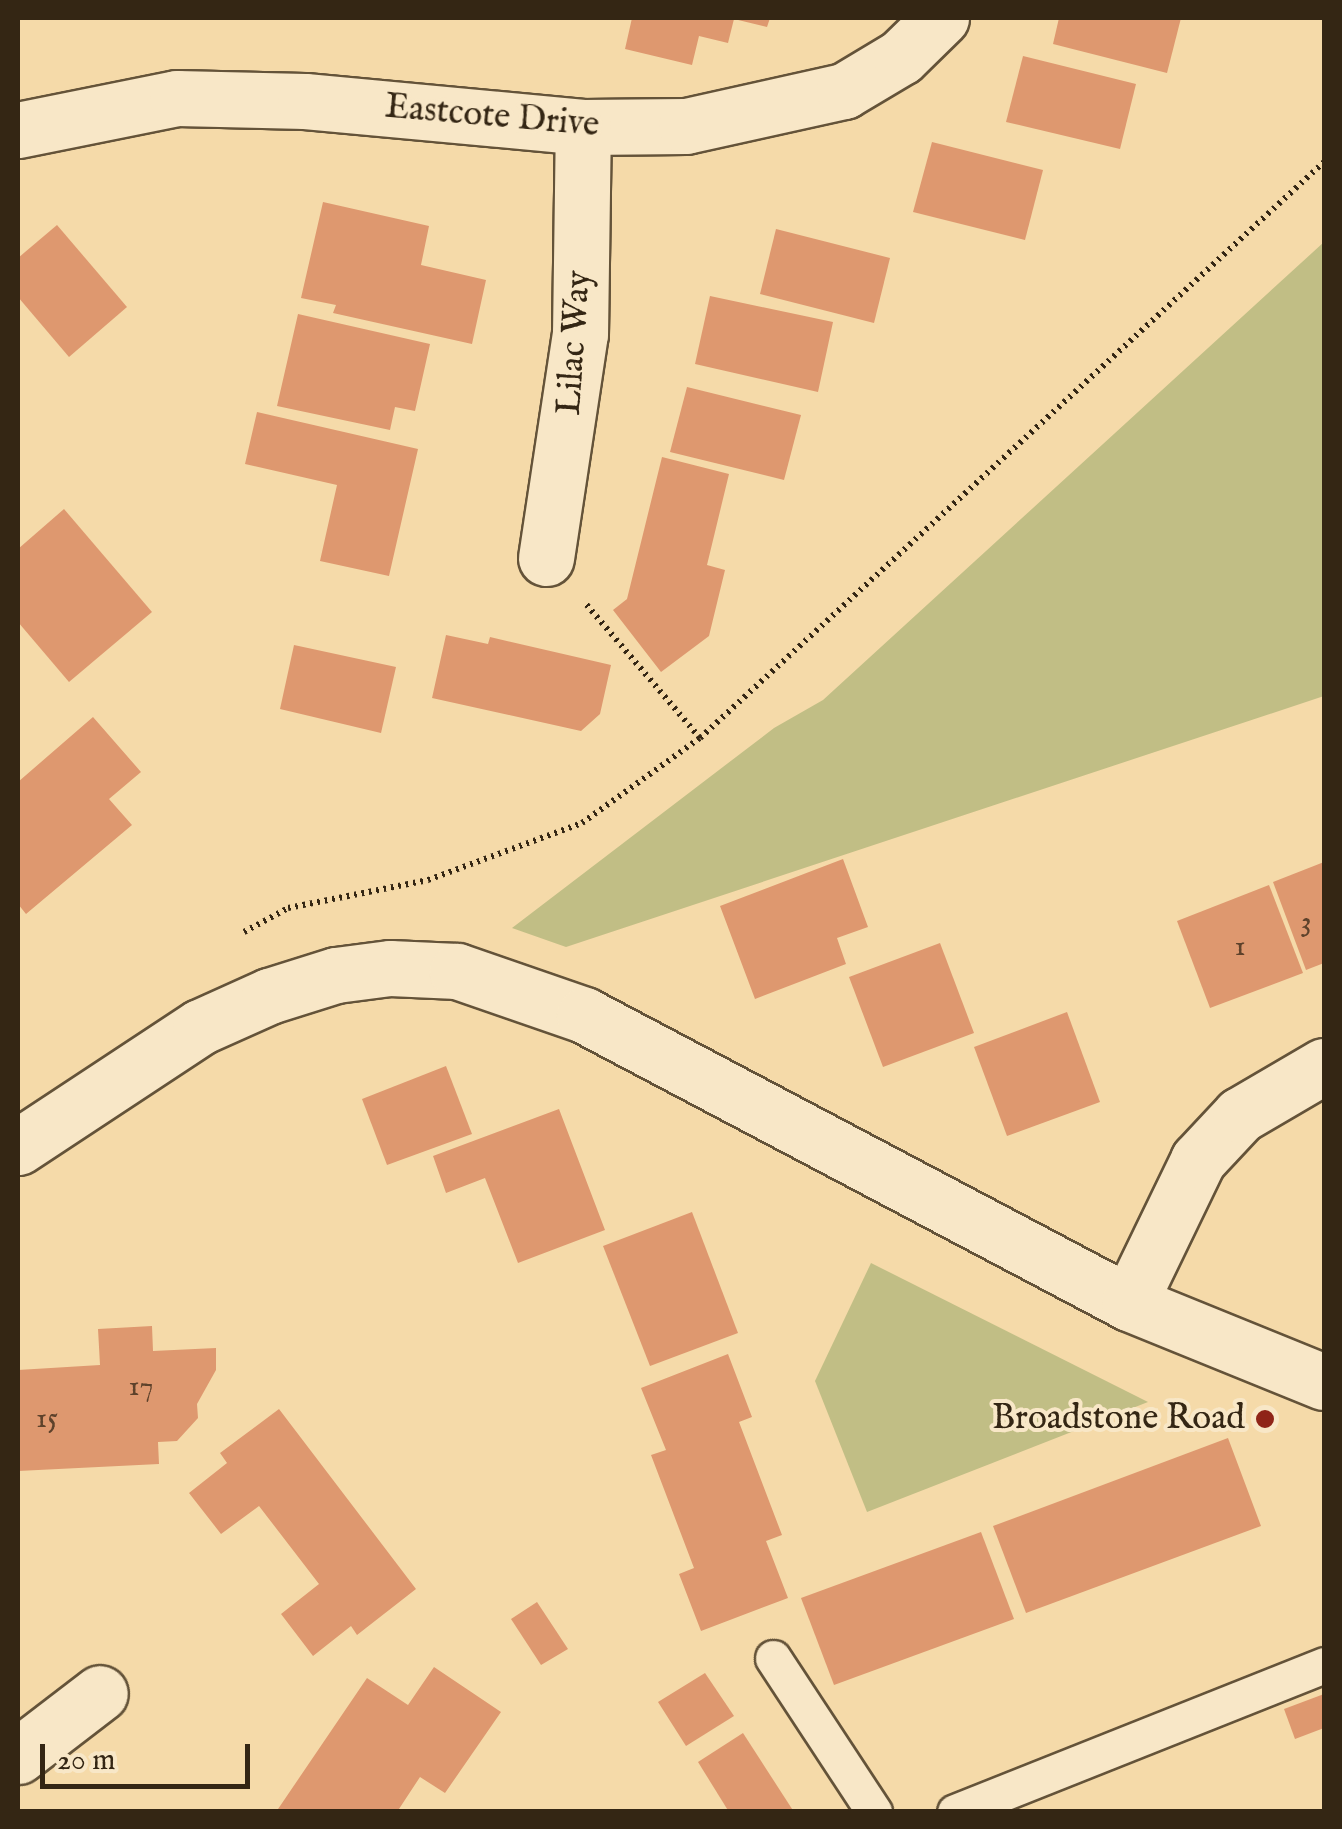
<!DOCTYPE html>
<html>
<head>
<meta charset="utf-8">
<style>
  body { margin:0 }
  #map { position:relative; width:1342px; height:1829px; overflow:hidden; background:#f5daa9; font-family:"IM FELL English",serif }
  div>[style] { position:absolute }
  .green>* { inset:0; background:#c1be85 }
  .building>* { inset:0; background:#de986f }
  .path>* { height:6px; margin-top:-3px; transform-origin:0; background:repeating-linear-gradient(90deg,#342614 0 2.5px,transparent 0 7.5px) }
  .roads { filter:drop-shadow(2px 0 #645339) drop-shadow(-2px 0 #645339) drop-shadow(0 2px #645339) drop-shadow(0 -2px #645339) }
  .service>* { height:35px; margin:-17.5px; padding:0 17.5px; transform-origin:17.5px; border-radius:17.5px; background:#f8e7c7 }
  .minor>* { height:55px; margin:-27.5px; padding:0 27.5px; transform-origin:27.5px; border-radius:27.5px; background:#f8e7c7 }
  .dots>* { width:28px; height:28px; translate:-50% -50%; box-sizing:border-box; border:5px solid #f8e7c7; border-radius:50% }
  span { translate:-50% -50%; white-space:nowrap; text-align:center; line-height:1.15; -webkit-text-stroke:8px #f8e7c7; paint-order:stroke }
  .number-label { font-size:30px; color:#5e422b }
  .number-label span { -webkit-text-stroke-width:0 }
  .street-label { font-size:35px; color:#342614 }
  .poi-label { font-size:35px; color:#342614 }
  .right { translate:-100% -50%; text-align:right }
  .frame { position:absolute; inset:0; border:20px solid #342614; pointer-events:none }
  .scale { position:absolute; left:40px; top:1744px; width:210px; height:45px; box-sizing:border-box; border:5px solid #342614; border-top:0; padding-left:12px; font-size:30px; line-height:35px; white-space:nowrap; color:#342614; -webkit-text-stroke:8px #f8e7c7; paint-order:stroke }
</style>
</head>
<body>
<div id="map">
  <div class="green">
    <div style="clip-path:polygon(1324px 242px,1324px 696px,566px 947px,512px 928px,774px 728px,823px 700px)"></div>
    <div style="clip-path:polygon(871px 1263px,1148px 1402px,867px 1512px,815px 1381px)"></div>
  </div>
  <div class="building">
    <div style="clip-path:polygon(632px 18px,770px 18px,767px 27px,734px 19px,728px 43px,699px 36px,692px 65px,625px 49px)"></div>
    <div style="clip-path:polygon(1059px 18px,1181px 18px,1167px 73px,1053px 44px)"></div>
    <div style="clip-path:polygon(1023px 56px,1136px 84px,1120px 149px,1006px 122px)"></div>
    <div style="clip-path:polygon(932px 142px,1043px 170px,1025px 240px,913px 212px)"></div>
    <div style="clip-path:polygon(323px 202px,429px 226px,421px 265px,486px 280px,472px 344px,333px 313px,336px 305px,301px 298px)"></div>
    <div style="clip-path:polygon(57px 225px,127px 307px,69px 357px,18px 297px,18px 258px)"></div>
    <div style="clip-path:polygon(776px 229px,890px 258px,874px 323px,760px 294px)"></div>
    <div style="clip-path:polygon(710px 296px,833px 322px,818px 392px,695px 364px)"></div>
    <div style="clip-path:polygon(298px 314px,430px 344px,415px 411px,395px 407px,390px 430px,277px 406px)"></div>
    <div style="clip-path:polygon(687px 387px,801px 415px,784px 480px,670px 452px)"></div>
    <div style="clip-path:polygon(257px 412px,418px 449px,389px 576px,320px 561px,337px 485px,245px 464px)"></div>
    <div style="clip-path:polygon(662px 457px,729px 474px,707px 565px,725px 570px,709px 636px,661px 672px,613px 610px,627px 599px)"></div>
    <div style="clip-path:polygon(64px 509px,152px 612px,69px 682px,18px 622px,18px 549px)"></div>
    <div style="clip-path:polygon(446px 635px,488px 644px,490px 637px,611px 665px,600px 714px,581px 731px,432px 698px)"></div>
    <div style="clip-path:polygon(294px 645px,396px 667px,381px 733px,280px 709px)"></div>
    <div style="clip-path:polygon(93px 717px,141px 772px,109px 799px,132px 825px,26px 914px,18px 904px,18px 782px)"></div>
    <div style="clip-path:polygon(843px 859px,868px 927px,837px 938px,846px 964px,755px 999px,720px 906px)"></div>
    <div style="clip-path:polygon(1324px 862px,1324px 963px,1306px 970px,1273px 882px)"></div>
    <div style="clip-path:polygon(1269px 885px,1303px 973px,1210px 1008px,1177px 921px)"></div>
    <div style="clip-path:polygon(940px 943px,974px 1033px,883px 1067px,849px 977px)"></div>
    <div style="clip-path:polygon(1067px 1012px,1100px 1102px,1007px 1136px,974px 1047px)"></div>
    <div style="clip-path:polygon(446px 1066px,472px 1134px,387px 1165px,362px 1099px)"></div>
    <div style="clip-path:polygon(559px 1109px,605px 1230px,518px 1263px,485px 1178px,446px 1193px,433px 1156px)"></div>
    <div style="clip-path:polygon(692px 1212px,738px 1333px,650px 1366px,603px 1246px)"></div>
    <div style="clip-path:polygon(152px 1326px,153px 1351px,216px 1348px,216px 1370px,197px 1404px,198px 1418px,177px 1441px,158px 1442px,159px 1464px,18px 1471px,18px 1370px,100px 1365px,98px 1329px)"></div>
    <div style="clip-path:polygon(728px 1354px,752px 1417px,739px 1422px,782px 1535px,766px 1541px,788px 1598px,701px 1631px,679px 1574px,694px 1568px,651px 1455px,666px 1450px,641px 1388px)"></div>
    <div style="clip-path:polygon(279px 1409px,416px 1589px,357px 1635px,351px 1626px,313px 1656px,281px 1614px,319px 1584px,259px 1506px,221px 1534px,189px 1493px,227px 1463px,220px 1453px)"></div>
    <div style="clip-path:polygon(1228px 1438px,1261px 1526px,1026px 1613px,993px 1526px)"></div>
    <div style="clip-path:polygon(981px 1532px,1014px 1619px,834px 1685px,801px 1598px)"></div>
    <div style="clip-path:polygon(537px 1602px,568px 1649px,541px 1665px,511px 1619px)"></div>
    <div style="clip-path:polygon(434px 1667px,501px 1712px,445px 1793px,420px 1777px,397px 1812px,276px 1812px,367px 1678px,408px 1705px)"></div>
    <div style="clip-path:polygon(705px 1673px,734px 1716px,686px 1746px,658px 1702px)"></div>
    <div style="clip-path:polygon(1324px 1694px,1324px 1728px,1295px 1739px,1284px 1709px)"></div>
    <div style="clip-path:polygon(743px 1733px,794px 1812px,729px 1812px,698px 1762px)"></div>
  </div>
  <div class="path">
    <div style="left:700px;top:738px;width:849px;rotate:-42.71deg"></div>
    <div style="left:244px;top:932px;width:50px;rotate:-28.6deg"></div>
    <div style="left:288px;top:908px;width:143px;rotate:-11.3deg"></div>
    <div style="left:428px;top:880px;width:164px;rotate:-20.3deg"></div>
    <div style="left:582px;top:823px;width:145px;rotate:-35.8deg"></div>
    <div style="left:700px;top:738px;width:176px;rotate:-130.4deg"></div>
  </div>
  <div class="roads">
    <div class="service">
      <div style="left:773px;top:1658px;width:184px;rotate:56.7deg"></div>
      <div style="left:955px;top:1812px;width:397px;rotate:-21.7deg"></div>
    </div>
    <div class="minor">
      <div style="left:18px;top:130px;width:162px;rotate:-11.4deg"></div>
      <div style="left:177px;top:98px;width:128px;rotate:1.3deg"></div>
      <div style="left:305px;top:101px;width:279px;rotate:5.3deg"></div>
      <div style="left:583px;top:127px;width:103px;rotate:-0.6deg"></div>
      <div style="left:686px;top:126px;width:162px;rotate:-12.5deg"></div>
      <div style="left:844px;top:91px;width:66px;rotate:-30.8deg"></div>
      <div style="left:901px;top:57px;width:56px;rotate:-44.3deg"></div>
      <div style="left:546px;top:558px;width:227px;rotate:-81.4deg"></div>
      <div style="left:580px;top:334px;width:207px;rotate:-89.2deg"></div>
      <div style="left:18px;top:1147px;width:218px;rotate:-33.4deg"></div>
      <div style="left:200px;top:1027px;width:76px;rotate:-24.2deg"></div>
      <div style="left:269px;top:996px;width:70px;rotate:-17.4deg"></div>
      <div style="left:336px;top:975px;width:54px;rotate:-7.4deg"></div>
      <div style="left:390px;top:968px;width:67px;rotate:2.6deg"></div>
      <div style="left:457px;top:971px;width:134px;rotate:19.1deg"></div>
      <div style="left:584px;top:1015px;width:616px;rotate:27.85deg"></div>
      <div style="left:1129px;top:1303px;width:210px;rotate:22.1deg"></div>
      <div style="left:1129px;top:1303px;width:159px;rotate:-64.2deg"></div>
      <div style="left:1198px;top:1160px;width:62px;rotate:-47deg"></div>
      <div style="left:1240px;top:1115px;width:97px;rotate:-30.3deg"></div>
      <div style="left:18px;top:1756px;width:103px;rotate:-37.5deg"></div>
    </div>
  </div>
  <div class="dots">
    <div style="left:1265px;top:1419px;background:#8f2418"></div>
  </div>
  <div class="number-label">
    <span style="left:1306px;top:922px">3</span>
    <span style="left:1240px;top:947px">1</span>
    <span style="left:141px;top:1387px">17</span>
    <span style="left:47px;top:1419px">15</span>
  </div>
  <div class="street-label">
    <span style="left:492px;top:117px;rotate:5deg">Eastcote Drive</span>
    <span style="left:575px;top:343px;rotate:-86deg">Lilac Way</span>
  </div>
  <div class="poi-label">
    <span class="right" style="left:1245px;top:1419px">Broadstone Road</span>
  </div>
  <div class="frame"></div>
  <div class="scale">20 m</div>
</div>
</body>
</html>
